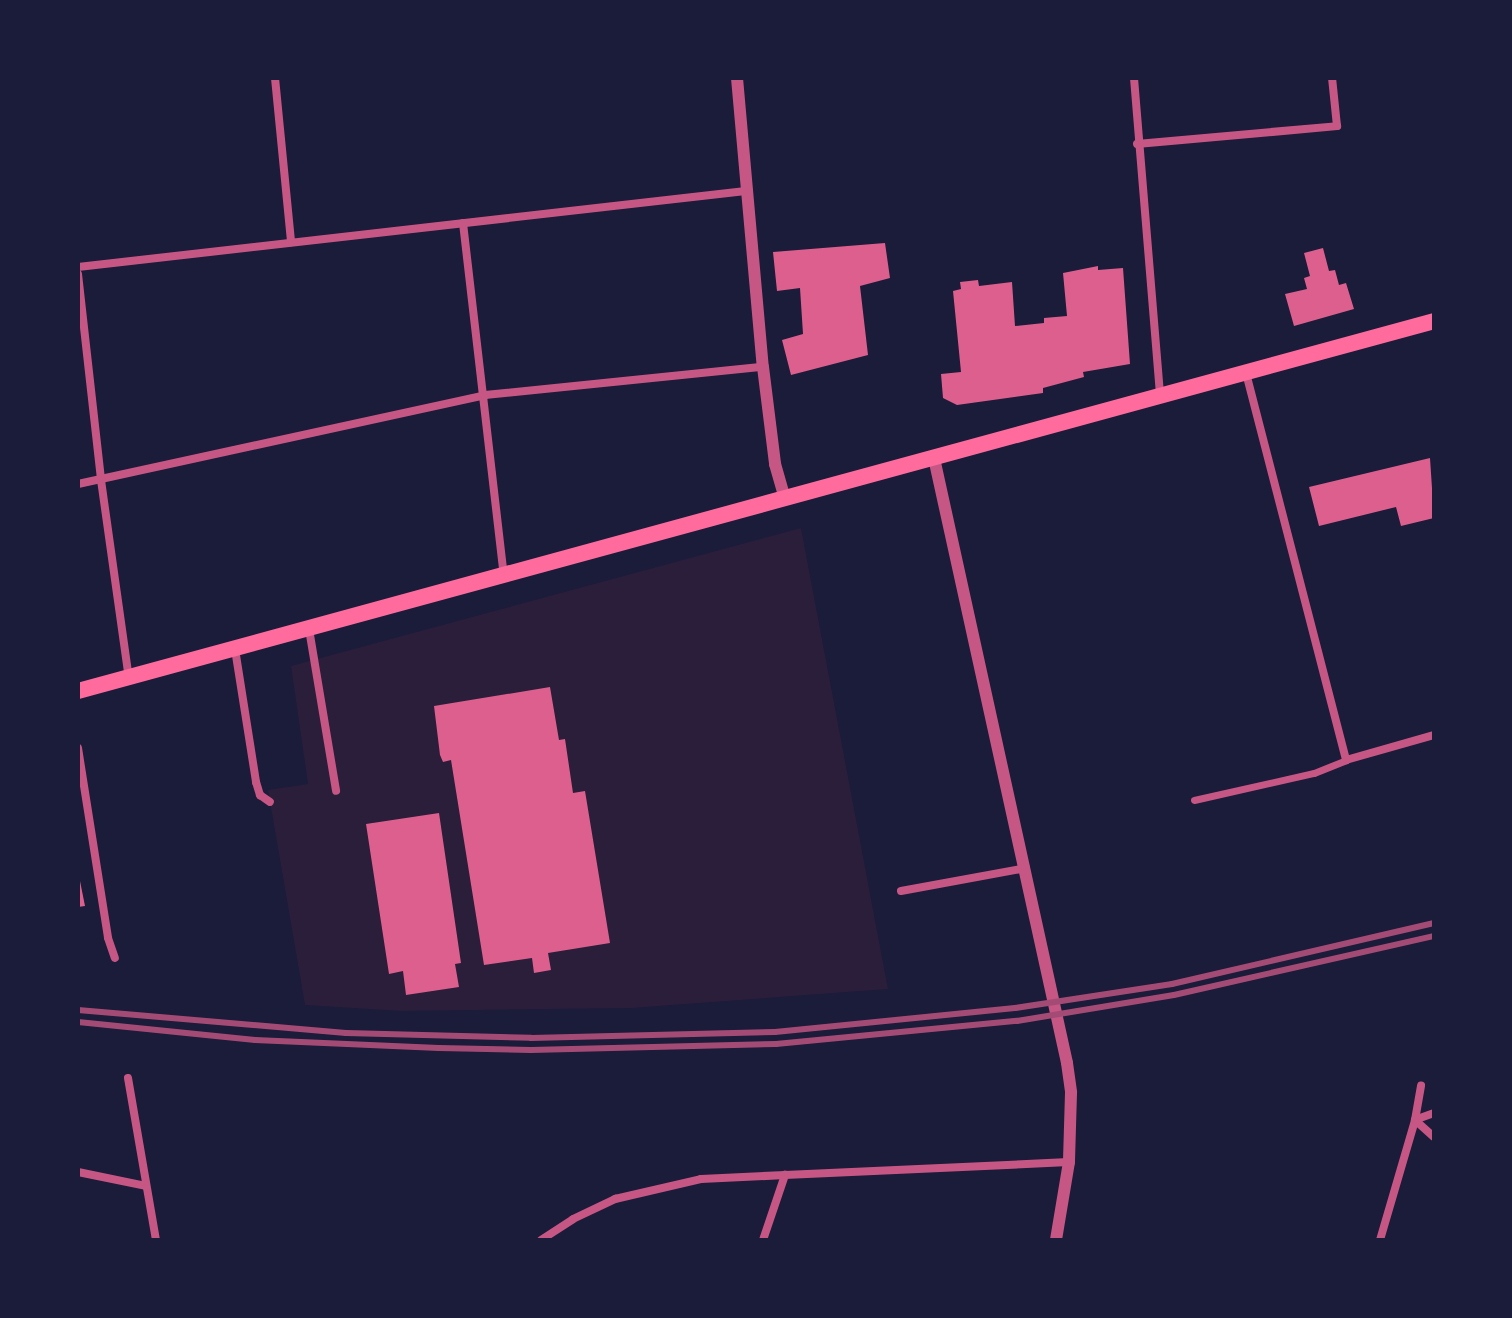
<!DOCTYPE html>
<html>
<head>
<meta charset="utf-8">
<style>
  body { margin:0 }
  #map { position:relative; width:1512px; height:1318px; overflow:hidden; background:#1b1b3a; font-family:Barlow,sans-serif }
  div>[style] { position:absolute }
  .green>* { inset:0; background:#2a1e3b }
  .building>* { inset:0; background:#dd5f8e }
  .pedestrian>* { height:7px; margin:-3.5px; padding:0 3.5px; transform-origin:3.5px; border-radius:3.5px; background:#c65784 }
  .minor>* { height:8px; margin:-4px; padding:0 4px; transform-origin:4px; border-radius:4px; background:#c65784 }
  .tertiary>* { height:12px; margin:-6px; padding:0 6px; transform-origin:6px; border-radius:6px; background:#c65784 }
  .primary>* { height:16px; margin:-8px; padding:0 8px; transform-origin:8px; border-radius:8px; background:#ff6b9d }
  .rail>* { height:6px; margin:-3px; padding:0 3px; transform-origin:3px; border-radius:3px; background:#a44b75 }
  span { translate:-50% -50%; white-space:nowrap; text-align:center; line-height:1.15; -webkit-text-stroke:8px #1b1b3a; paint-order:stroke }
  .frame { position:absolute; inset:0; border:80px solid #1b1b3a; pointer-events:none }
</style>
</head>
<body>
<div id="map">
  <div class="green">
    <div style="clip-path:polygon(801px 528px,888px 989px,632px 1008px,402px 1011px,305px 1005px,268px 790px,308px 784px,291px 666px)"></div>
  </div>
  <div class="building">
    <div style="clip-path:polygon(885px 243px,890px 278px,860px 286px,868px 355px,791px 375px,782px 340px,803px 334px,800px 288px,777px 291px,773px 252px)"></div>
    <div style="clip-path:polygon(1323px 248px,1329px 271px,1335px 270px,1339px 285px,1346px 283px,1354px 309px,1294px 326px,1285px 294px,1307px 289px,1304px 278px,1310px 276px,1304px 253px)"></div>
    <div style="clip-path:polygon(1098px 266px,1098px 270px,1123px 268px,1130px 364px,1083px 372px,1084px 377px,1043px 388px,1043px 393px,957px 405px,943px 398px,941px 374px,961px 372px,953px 291px,961px 289px,960px 282px,978px 280px,979px 286px,1012px 282px,1015px 326px,1044px 323px,1044px 318px,1067px 316px,1063px 273px)"></div>
    <div style="clip-path:polygon(1430px 458px,1434px 518px,1401px 526px,1396px 507px,1319px 526px,1309px 487px)"></div>
    <div style="clip-path:polygon(550px 687px,559px 740px,565px 739px,573px 793px,585px 791px,610px 943px,548px 953px,551px 970px,534px 973px,532px 958px,484px 965px,451px 760px,443px 762px,440px 755px,434px 706px)"></div>
    <div style="clip-path:polygon(439px 813px,461px 963px,455px 964px,459px 987px,406px 995px,403px 971px,389px 974px,366px 824px)"></div>
    <div style="clip-path:polygon(78px 871px,85px 906px,78px 907px)"></div>
  </div>
  <div class="pedestrian">
    <div style="left:1194px;top:800px;width:123px;rotate:-12.7deg"></div>
    <div style="left:1314px;top:773px;width:35px;rotate:-22deg"></div>
  </div>
  <div class="minor">
    <div style="left:275px;top:78px;width:165px;rotate:84.4deg"></div>
    <div style="left:1134px;top:78px;width:319px;rotate:85.3deg"></div>
    <div style="left:1137px;top:144px;width:201px;rotate:-5.1deg"></div>
    <div style="left:1337px;top:126px;width:48px;rotate:-95.9deg"></div>
    <div style="left:463px;top:223px;width:354px;rotate:83.4deg"></div>
    <div style="left:78px;top:267px;width:672px;rotate:-6.49deg"></div>
    <div style="left:78px;top:274px;width:207px;rotate:83.6deg"></div>
    <div style="left:101px;top:480px;width:200px;rotate:82deg"></div>
    <div style="left:1246px;top:373px;width:400px;rotate:75.5deg"></div>
    <div style="left:1346px;top:760px;width:91px;rotate:-15.9deg"></div>
    <div style="left:78px;top:484px;width:417px;rotate:-12.3deg"></div>
    <div style="left:485px;top:395px;width:279px;rotate:-5.8deg"></div>
    <div style="left:309px;top:629px;width:164px;rotate:80.5deg"></div>
    <div style="left:235px;top:649px;width:135px;rotate:81deg"></div>
    <div style="left:256px;top:782px;width:14px;rotate:73deg"></div>
    <div style="left:260px;top:795px;width:12px;rotate:35deg"></div>
    <div style="left:78px;top:748px;width:192px;rotate:81deg"></div>
    <div style="left:108px;top:938px;width:21px;rotate:71deg"></div>
    <div style="left:901px;top:891px;width:127px;rotate:-10.4deg"></div>
    <div style="left:128px;top:1078px;width:164px;rotate:80.2deg"></div>
    <div style="left:1434px;top:1113px;width:20px;rotate:160deg"></div>
    <div style="left:1415px;top:1120px;width:25px;rotate:42deg"></div>
    <div style="left:78px;top:1172px;width:69px;rotate:11.6deg"></div>
    <div style="left:541px;top:1240px;width:38px;rotate:-33deg"></div>
    <div style="left:573px;top:1219px;width:47px;rotate:-25.5deg"></div>
    <div style="left:615px;top:1199px;width:88px;rotate:-13.1deg"></div>
    <div style="left:701px;top:1179px;width:84px;rotate:-2.7deg"></div>
    <div style="left:763px;top:1240px;width:69px;rotate:-71.3deg"></div>
    <div style="left:785px;top:1175px;width:284px;rotate:-2.6deg"></div>
    <div style="left:1380px;top:1240px;width:125px;rotate:-73.7deg"></div>
    <div style="left:1415px;top:1120px;width:35px;rotate:-80deg"></div>
  </div>
  <div class="tertiary">
    <div style="left:737px;top:78px;width:290px;rotate:84.9deg"></div>
    <div style="left:763px;top:367px;width:98px;rotate:82.9deg"></div>
    <div style="left:775px;top:464px;width:36px;rotate:74deg"></div>
    <div style="left:934px;top:458px;width:619px;rotate:77.6deg"></div>
    <div style="left:1067px;top:1063px;width:30px;rotate:82deg"></div>
    <div style="left:1071px;top:1093px;width:69px;rotate:91.7deg"></div>
    <div style="left:1069px;top:1162px;width:79px;rotate:99.5deg"></div>
  </div>
  <div class="primary">
    <div style="left:78px;top:691px;width:1406px;rotate:-15.26deg"></div>
  </div>
  <div class="rail">
    <div style="left:78px;top:1010px;width:269px;rotate:4.9deg"></div>
    <div style="left:346px;top:1033px;width:185px;rotate:1.5deg"></div>
    <div style="left:531px;top:1038px;width:244px;rotate:-1.4deg"></div>
    <div style="left:775px;top:1032px;width:241px;rotate:-5.7deg"></div>
    <div style="left:1015px;top:1008px;width:159px;rotate:-8.7deg"></div>
    <div style="left:1172px;top:984px;width:269px;rotate:-13.1deg"></div>
    <div style="left:78px;top:1022px;width:178px;rotate:5.8deg"></div>
    <div style="left:255px;top:1040px;width:184px;rotate:2.5deg"></div>
    <div style="left:439px;top:1048px;width:92px;rotate:1.2deg"></div>
    <div style="left:531px;top:1050px;width:245px;rotate:-1.4deg"></div>
    <div style="left:776px;top:1044px;width:242px;rotate:-5.5deg"></div>
    <div style="left:1017px;top:1021px;width:159px;rotate:-9.4deg"></div>
    <div style="left:1174px;top:995px;width:267px;rotate:-12.8deg"></div>
  </div>
  <div class="frame"></div>
</div>
</body>
</html>
